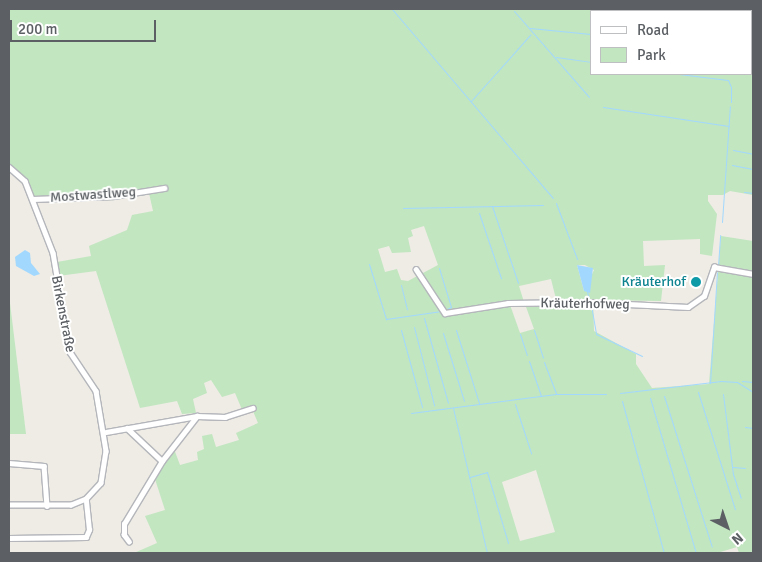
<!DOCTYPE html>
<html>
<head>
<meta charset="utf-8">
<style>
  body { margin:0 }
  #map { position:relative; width:762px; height:562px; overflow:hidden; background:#eeece4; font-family:Signika,sans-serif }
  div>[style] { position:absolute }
  .green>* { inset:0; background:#c1e6c0 }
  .water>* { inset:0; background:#a3d8fe }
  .stream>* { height:1px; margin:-0.5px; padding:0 0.5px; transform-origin:0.5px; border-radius:0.5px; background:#a3d8fe }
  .roads { filter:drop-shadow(1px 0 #b4b6bb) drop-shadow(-1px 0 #b4b6bb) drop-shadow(0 1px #b4b6bb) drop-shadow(0 -1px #b4b6bb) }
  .street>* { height:4.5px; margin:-2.25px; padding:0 2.25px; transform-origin:2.25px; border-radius:2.25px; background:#fff }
  .dots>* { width:14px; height:14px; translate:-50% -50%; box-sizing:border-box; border:2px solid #fff; border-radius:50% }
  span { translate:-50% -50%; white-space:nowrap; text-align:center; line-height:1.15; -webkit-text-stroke:4px #fff; paint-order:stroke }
  .street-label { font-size:14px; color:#5c6064 }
  .culture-label { font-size:14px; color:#0d838f }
  .right { translate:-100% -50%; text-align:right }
  .frame { position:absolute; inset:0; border:10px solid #5c6064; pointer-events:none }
  .legend { position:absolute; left:590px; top:10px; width:162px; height:65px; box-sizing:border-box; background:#fff; border:1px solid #bebfc1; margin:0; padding:6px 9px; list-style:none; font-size:15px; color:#5c6064 }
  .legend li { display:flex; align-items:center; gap:10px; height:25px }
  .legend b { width:25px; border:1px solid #bebfc1 }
  .north { position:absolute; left:702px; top:502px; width:50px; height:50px; -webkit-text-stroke:4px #fff; paint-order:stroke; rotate:139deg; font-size:14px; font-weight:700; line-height:20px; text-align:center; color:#5c6064 }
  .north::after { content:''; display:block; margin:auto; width:18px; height:22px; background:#5c6064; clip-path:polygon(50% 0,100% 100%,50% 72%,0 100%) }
  .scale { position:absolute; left:10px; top:20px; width:146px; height:22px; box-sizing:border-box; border:2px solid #5c6064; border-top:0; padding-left:6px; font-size:15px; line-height:18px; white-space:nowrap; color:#5c6064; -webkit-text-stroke:4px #fff; paint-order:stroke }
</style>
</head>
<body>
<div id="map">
  <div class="green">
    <div style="clip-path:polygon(evenodd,9px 9px,753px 9px,753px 195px,730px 191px,723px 195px,708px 195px,708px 201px,717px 214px,712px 256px,700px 254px,700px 239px,643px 241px,644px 266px,665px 265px,661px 301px,593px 300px,594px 331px,636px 354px,636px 364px,652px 388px,709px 384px,721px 236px,753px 241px,753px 553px,739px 553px,737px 547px,717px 553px,134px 553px,157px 543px,145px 516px,165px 510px,155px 479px,174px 449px,180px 465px,198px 460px,197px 452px,204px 449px,202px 436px,212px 434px,216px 447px,239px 440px,236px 433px,258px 423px,253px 411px,243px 412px,235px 393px,222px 397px,211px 380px,204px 383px,207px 393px,193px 399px,196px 413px,182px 414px,177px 401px,140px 408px,96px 271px,58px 276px,57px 262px,91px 256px,89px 246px,127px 230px,132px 215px,153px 211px,149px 193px,31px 202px,25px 186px,9px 170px,9px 9px,591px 11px,751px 11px,751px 74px,591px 74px,591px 11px,9px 9px,424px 226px,438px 265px,408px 281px,401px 280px,397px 269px,385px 272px,378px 249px,389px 246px,392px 253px,411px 252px,408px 238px,413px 236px,411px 230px,424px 226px,9px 9px,577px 265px,585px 265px,594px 270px,584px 291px,577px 265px,9px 9px,551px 279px,557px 303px,525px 304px,534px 329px,520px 333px,509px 302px,524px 302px,519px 286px,551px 279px,9px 9px,536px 470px,555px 532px,520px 541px,502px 482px,536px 470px)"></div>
    <div style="clip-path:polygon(9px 295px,26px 434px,9px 434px)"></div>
  </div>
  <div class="water">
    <div style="clip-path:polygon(25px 250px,30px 253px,31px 263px,40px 274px,34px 276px,16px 266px,15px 257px)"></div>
    <div style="clip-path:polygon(577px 265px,593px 268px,590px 293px,584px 291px)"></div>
  </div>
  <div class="stream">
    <div style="left:392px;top:9px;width:248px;rotate:49.6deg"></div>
    <div style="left:514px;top:11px;width:114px;rotate:48.9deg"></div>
    <div style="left:688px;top:11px;width:2px;rotate:-90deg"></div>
    <div style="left:530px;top:28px;width:61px;rotate:5.6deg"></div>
    <div style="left:556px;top:57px;width:35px;rotate:8deg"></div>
    <div style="left:679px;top:74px;width:49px;rotate:7deg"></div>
    <div style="left:728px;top:80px;width:8px;rotate:67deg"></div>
    <div style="left:731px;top:87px;width:15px;rotate:90deg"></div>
    <div style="left:471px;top:101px;width:89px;rotate:-48.2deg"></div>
    <div style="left:603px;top:107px;width:127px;rotate:8.6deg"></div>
    <div style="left:733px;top:150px;width:20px;rotate:11deg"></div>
    <div style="left:732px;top:165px;width:21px;rotate:11deg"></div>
    <div style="left:744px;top:192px;width:9px;rotate:6deg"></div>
    <div style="left:556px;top:203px;width:60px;rotate:69.4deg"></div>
    <div style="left:492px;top:206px;width:81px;rotate:71.3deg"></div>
    <div style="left:403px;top:208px;width:140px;rotate:-1.2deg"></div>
    <div style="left:479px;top:213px;width:69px;rotate:71.3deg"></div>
    <div style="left:722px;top:222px;width:116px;rotate:-86.1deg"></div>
    <div style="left:369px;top:264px;width:58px;rotate:72.8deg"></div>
    <div style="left:386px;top:319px;width:56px;rotate:-8.3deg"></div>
    <div style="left:718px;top:266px;width:31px;rotate:-86deg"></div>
    <div style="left:439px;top:268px;width:41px;rotate:72.9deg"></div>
    <div style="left:451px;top:307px;width:4px;rotate:153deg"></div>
    <div style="left:401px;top:285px;width:25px;rotate:76deg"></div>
    <div style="left:587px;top:292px;width:6px;rotate:72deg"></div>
    <div style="left:591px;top:305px;width:29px;rotate:80deg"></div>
    <div style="left:596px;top:334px;width:51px;rotate:25.6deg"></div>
    <div style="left:424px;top:318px;width:88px;rotate:74.2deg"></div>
    <div style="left:414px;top:327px;width:81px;rotate:75.6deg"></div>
    <div style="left:401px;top:330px;width:80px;rotate:74.7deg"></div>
    <div style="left:456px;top:330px;width:77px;rotate:72.5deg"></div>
    <div style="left:534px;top:330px;width:29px;rotate:72deg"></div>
    <div style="left:443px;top:333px;width:71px;rotate:72.8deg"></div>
    <div style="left:520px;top:334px;width:22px;rotate:72deg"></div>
    <div style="left:529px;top:361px;width:37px;rotate:71deg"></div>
    <div style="left:544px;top:362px;width:34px;rotate:69deg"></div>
    <div style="left:742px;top:381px;width:11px;rotate:5deg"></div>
    <div style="left:710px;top:383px;width:111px;rotate:-86.4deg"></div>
    <div style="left:698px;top:392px;width:123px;rotate:72.5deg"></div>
    <div style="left:620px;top:393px;width:102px;rotate:-6.8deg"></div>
    <div style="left:721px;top:381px;width:16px;rotate:4deg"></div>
    <div style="left:737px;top:382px;width:19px;rotate:32deg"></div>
    <div style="left:723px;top:394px;width:81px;rotate:82.9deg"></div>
    <div style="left:733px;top:474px;width:25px;rotate:72deg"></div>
    <div style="left:664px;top:396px;width:158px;rotate:72.4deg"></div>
    <div style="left:650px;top:398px;width:162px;rotate:73.5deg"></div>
    <div style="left:622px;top:401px;width:158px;rotate:74.6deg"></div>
    <div style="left:515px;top:404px;width:52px;rotate:71.9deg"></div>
    <div style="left:453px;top:408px;width:149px;rotate:76.8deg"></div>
    <div style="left:411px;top:413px;width:146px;rotate:-7.5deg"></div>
    <div style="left:556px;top:394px;width:50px"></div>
    <div style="left:745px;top:427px;width:8px;rotate:7deg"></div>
    <div style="left:733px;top:467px;width:12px;rotate:5deg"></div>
    <div style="left:470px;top:477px;width:18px;rotate:-16deg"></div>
    <div style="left:487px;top:472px;width:74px;rotate:73.5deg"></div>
  </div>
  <div class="roads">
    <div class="street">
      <div style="left:9px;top:167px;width:21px;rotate:41deg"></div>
      <div style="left:25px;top:181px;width:77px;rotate:68.7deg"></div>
      <div style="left:53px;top:253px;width:100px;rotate:80.3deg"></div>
      <div style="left:70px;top:352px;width:47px;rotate:56.3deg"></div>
      <div style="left:96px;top:391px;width:61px;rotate:80.5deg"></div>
      <div style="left:106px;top:451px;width:32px;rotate:99deg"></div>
      <div style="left:101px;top:483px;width:22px;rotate:133deg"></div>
      <div style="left:86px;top:499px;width:16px;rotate:158deg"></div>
      <div style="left:71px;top:505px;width:62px;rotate:180deg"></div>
      <div style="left:33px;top:199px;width:81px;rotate:-2.1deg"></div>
      <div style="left:114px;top:196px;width:51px;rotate:-9.1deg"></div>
      <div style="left:416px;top:269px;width:53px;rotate:56.6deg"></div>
      <div style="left:445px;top:313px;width:64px;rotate:-9deg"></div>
      <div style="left:508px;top:303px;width:79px;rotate:-0.7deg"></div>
      <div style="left:587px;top:302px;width:101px;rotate:2.8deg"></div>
      <div style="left:688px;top:307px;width:19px;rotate:-35deg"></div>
      <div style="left:704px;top:296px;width:31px;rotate:-71deg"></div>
      <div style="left:714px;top:267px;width:40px;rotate:10deg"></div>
      <div style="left:127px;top:428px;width:48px;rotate:43.3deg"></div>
      <div style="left:106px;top:432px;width:92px;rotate:-10deg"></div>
      <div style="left:197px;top:416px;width:28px;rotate:2deg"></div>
      <div style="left:225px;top:417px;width:29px;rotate:-18deg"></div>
      <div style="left:9px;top:463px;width:35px;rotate:5deg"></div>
      <div style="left:44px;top:466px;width:40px;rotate:85.7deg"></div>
      <div style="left:9px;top:538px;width:77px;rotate:-0.7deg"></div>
      <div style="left:86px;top:537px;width:8px;rotate:-67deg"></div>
      <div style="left:89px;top:530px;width:31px;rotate:-96deg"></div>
      <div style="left:129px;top:542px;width:9px;rotate:-126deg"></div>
      <div style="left:124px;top:535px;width:11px;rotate:-90deg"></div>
      <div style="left:124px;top:524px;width:74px;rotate:-58.9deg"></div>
      <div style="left:162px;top:461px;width:57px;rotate:-52.1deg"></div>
    </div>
  </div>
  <div class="dots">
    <div style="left:696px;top:282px;background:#0f9aa8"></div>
  </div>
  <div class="street-label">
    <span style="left:93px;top:195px;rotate:-4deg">Mostwastlweg</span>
    <span style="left:585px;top:304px;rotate:1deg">Kräuterhofweg</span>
    <span style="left:63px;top:314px;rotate:79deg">Birkenstraße</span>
  </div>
  <div class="culture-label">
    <span class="right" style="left:686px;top:282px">Kräuterhof</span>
  </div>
  <div class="frame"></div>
  <ul class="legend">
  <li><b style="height:6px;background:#fff"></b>Road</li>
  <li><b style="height:14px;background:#c1e6c0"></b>Park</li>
  </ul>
  <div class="north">N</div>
  <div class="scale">200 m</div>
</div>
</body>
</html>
